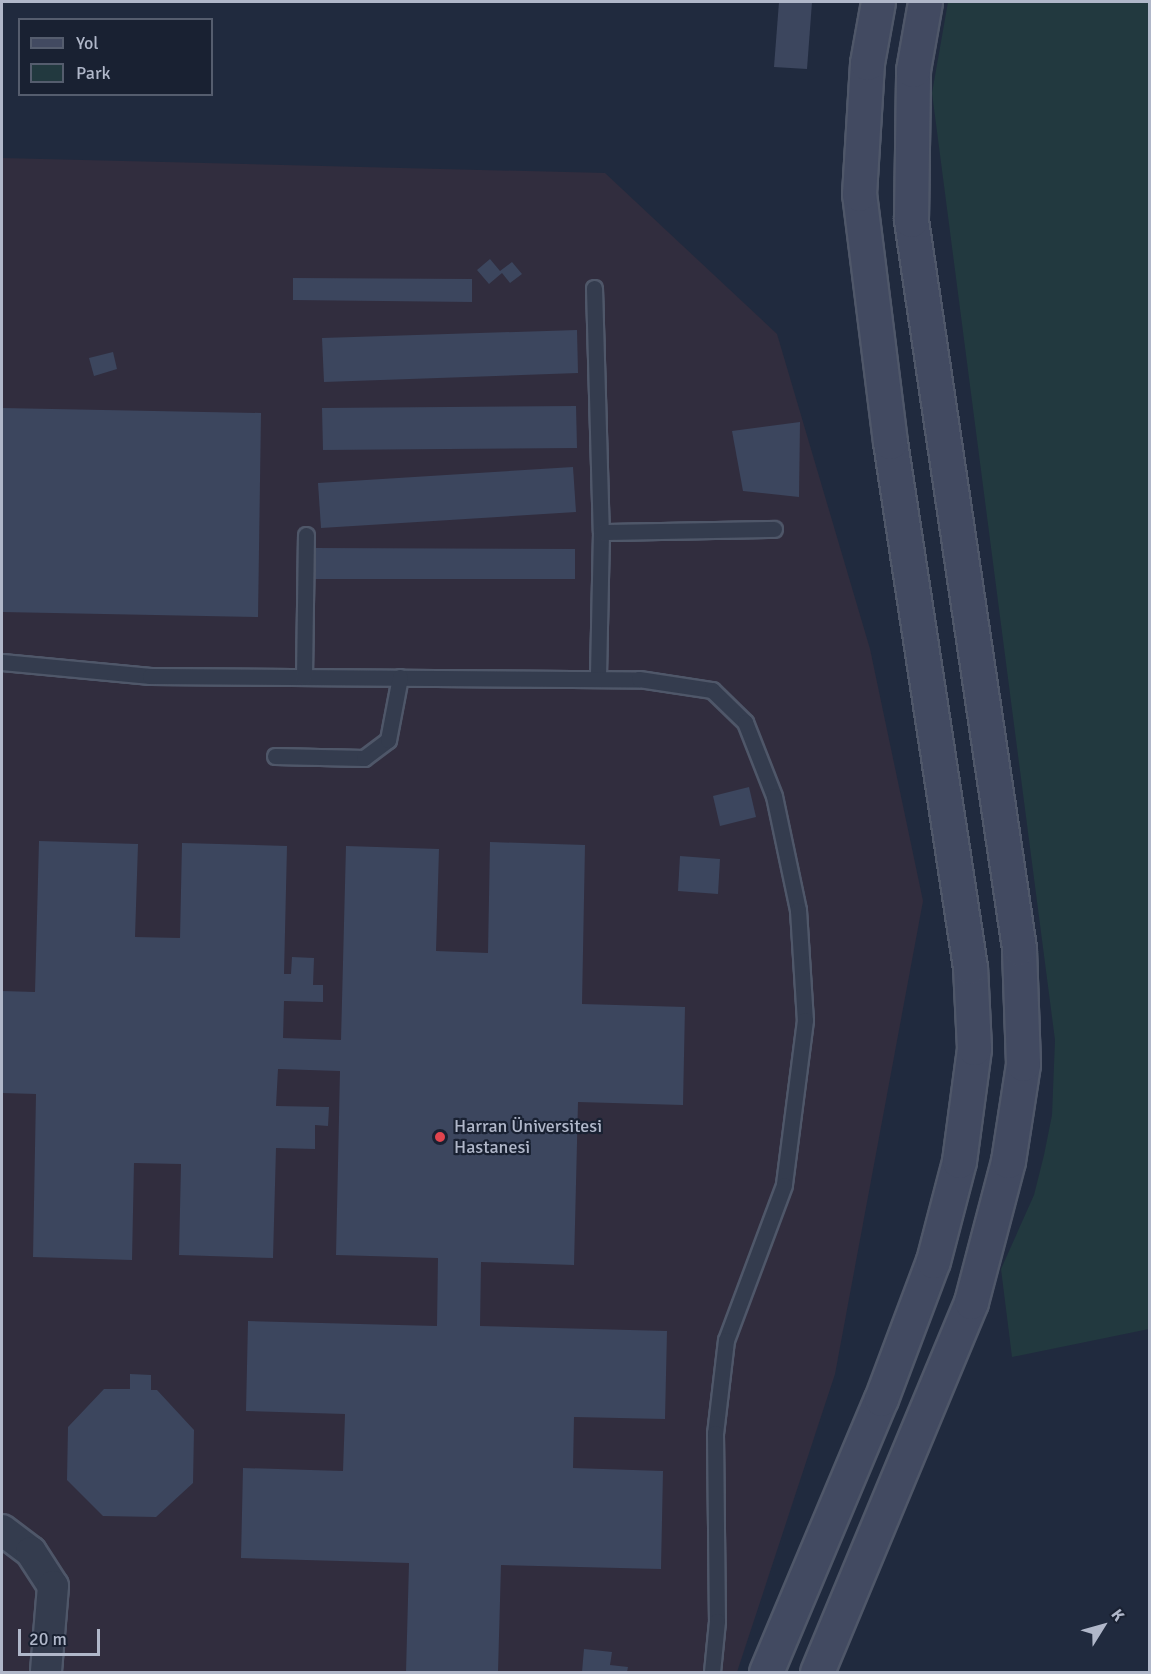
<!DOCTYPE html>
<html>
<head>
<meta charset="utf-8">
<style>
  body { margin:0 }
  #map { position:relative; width:1151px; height:1674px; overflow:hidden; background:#202a3e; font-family:Signika,sans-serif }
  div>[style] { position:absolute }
  .medical>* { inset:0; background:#312d3e }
  .green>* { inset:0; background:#22393f }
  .building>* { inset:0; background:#3c465e }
  .roads { filter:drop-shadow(2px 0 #4f5769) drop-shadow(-2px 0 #4f5769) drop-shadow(0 2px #4f5769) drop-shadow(0 -2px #4f5769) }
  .lane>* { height:15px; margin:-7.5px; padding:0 7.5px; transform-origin:7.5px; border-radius:7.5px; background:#343c4e }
  .street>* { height:30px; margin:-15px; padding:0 15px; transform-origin:15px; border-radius:15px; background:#343c4e }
  .secondary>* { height:33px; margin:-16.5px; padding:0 16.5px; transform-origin:16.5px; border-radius:16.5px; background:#424a61 }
  .dots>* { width:16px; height:16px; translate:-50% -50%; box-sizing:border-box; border:3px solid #192132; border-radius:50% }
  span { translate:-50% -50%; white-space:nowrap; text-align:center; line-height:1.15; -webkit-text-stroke:4.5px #192132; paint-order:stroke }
  .poi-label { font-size:18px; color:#b0b7c9 }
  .left { translate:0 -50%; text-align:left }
  .frame { position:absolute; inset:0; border:3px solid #b0b7c9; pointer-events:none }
  .legend { position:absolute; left:18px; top:18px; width:195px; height:78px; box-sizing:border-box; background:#192132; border:2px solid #555d6e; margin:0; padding:8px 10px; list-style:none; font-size:18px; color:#b0b7c9 }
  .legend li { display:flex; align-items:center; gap:12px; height:30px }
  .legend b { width:30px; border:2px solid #555d6e }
  .north { position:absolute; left:1073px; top:1596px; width:60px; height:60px; -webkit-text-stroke:4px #192132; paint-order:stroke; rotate:53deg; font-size:16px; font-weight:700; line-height:24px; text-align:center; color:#b0b7c9 }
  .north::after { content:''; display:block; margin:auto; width:21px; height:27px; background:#b0b7c9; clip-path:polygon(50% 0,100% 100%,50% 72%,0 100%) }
  .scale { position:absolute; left:18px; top:1629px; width:82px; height:27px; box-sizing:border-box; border:3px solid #b0b7c9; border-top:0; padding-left:8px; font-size:18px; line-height:21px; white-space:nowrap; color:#b0b7c9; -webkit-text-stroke:4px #192132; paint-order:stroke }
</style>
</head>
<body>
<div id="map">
  <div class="medical">
    <div style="clip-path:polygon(2px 158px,605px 173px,777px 334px,870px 649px,923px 901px,835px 1374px,737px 1672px,2px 1672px)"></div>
  </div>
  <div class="green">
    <div style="clip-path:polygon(948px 2px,1150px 2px,1149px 1329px,1012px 1357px,1001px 1269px,1034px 1195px,1044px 1155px,1052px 1115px,1055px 1040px,932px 93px)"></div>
  </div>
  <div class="building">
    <div style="clip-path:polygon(779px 2px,812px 2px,807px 69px,774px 67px)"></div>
    <div style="clip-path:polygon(490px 259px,500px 271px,512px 262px,522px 274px,510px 283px,502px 273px,489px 284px,477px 270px)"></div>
    <div style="clip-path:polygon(293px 278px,472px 279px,472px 302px,293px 300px)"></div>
    <div style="clip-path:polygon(577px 330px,578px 373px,324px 382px,322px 338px)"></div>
    <div style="clip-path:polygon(113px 352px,117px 369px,94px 376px,89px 358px)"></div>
    <div style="clip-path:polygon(576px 406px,577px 448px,323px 450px,322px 408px)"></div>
    <div style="clip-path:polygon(2px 408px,261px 413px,258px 617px,2px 612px)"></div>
    <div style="clip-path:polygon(800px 422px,799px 497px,743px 491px,732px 431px)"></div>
    <div style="clip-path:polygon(573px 467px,576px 512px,321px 528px,318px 483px)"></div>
    <div style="clip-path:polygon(314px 548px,575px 549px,575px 579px,314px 579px)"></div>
    <div style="clip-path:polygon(749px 787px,756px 817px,720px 826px,713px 796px)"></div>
    <div style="clip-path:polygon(39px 841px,138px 844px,135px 937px,180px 938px,182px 843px,287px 846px,284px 974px,291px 974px,292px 957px,314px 958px,313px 985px,323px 985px,323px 1002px,284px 1001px,283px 1038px,341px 1040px,346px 846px,439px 849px,436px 951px,488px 953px,490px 842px,585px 845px,582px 1004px,685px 1007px,683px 1105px,578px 1102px,574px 1265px,481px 1262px,480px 1326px,667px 1331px,665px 1419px,574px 1417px,573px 1468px,663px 1471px,661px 1569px,501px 1565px,498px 1672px,406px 1672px,409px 1563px,241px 1558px,243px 1468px,343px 1471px,345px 1414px,246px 1411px,248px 1321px,437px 1326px,438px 1258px,336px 1255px,340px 1071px,278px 1069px,276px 1106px,329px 1107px,328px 1126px,315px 1125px,315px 1149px,276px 1148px,273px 1258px,179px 1255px,181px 1164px,134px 1163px,132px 1260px,33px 1257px,36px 1094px,2px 1093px,2px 991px,35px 992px)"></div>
    <div style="clip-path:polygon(680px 856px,720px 859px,718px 894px,678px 891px)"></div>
    <div style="clip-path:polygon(130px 1374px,151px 1375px,151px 1390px,157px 1390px,194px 1430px,193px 1483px,156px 1517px,103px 1516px,67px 1480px,68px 1427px,104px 1389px,130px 1389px)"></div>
    <div style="clip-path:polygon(584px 1649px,612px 1652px,610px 1665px,628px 1667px,627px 1672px,582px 1672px)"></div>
  </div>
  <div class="roads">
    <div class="lane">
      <div style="left:594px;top:288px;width:244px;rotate:88.4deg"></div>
      <div style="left:601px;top:532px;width:146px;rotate:91.2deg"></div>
      <div style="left:601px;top:532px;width:173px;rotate:-1deg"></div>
      <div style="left:2px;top:662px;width:149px;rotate:5.4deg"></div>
      <div style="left:150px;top:676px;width:489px;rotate:0.4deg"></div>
      <div style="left:639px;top:679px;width:74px;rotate:8.6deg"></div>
      <div style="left:712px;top:690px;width:46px;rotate:44.1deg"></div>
      <div style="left:745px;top:722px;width:79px;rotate:68.6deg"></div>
      <div style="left:774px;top:796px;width:116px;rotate:78.1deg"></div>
      <div style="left:798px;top:910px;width:110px;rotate:86.4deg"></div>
      <div style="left:805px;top:1020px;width:166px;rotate:97.3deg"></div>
      <div style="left:784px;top:1185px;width:165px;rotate:110.5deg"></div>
      <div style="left:726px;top:1340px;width:94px;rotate:96.7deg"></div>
      <div style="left:715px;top:1433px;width:188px;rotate:89.4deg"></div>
      <div style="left:717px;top:1621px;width:51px;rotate:95.6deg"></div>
      <div style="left:304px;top:677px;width:142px;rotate:-89.2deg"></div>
      <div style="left:275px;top:756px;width:89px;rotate:1.3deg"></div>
      <div style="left:364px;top:758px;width:30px;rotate:-37deg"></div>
      <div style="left:388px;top:740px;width:64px;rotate:-79.2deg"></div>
    </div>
    <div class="street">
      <div style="left:2px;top:1530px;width:36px;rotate:37deg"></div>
      <div style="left:31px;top:1552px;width:40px;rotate:57.1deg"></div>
      <div style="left:53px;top:1586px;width:86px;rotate:94.7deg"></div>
    </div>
    <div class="secondary">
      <div style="left:766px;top:1672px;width:296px;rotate:-67.2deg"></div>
      <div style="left:881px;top:1399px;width:147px;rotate:-69.4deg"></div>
      <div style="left:933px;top:1261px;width:103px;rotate:-75.4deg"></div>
      <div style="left:959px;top:1161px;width:114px;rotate:-82.4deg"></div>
      <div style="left:974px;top:1048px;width:81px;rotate:-92.8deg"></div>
      <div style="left:970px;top:967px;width:531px;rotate:-98.66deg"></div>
      <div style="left:890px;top:442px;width:250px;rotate:-97.1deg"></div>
      <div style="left:859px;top:194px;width:131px;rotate:-86.5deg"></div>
      <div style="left:867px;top:63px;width:62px;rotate:-79.8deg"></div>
      <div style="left:817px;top:1672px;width:401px;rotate:-67.4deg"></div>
      <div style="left:971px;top:1302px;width:146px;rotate:-75.3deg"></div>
      <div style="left:1008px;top:1161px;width:98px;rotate:-81.2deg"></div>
      <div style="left:1023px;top:1064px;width:116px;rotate:-92deg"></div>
      <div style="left:1019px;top:948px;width:736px;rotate:-98.44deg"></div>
      <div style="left:911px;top:220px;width:150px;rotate:-89.2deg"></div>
      <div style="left:913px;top:70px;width:69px;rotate:-80deg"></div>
    </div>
  </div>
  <div class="dots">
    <div style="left:440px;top:1137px;background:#e0444e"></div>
  </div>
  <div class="poi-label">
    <span class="left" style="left:454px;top:1137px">Harran Üniversitesi<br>Hastanesi</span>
  </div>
  <div class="frame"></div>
  <ul class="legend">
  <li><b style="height:8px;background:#424a61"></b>Yol</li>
  <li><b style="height:16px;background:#22393f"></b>Park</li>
  </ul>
  <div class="north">K</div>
  <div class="scale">20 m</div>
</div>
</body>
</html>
